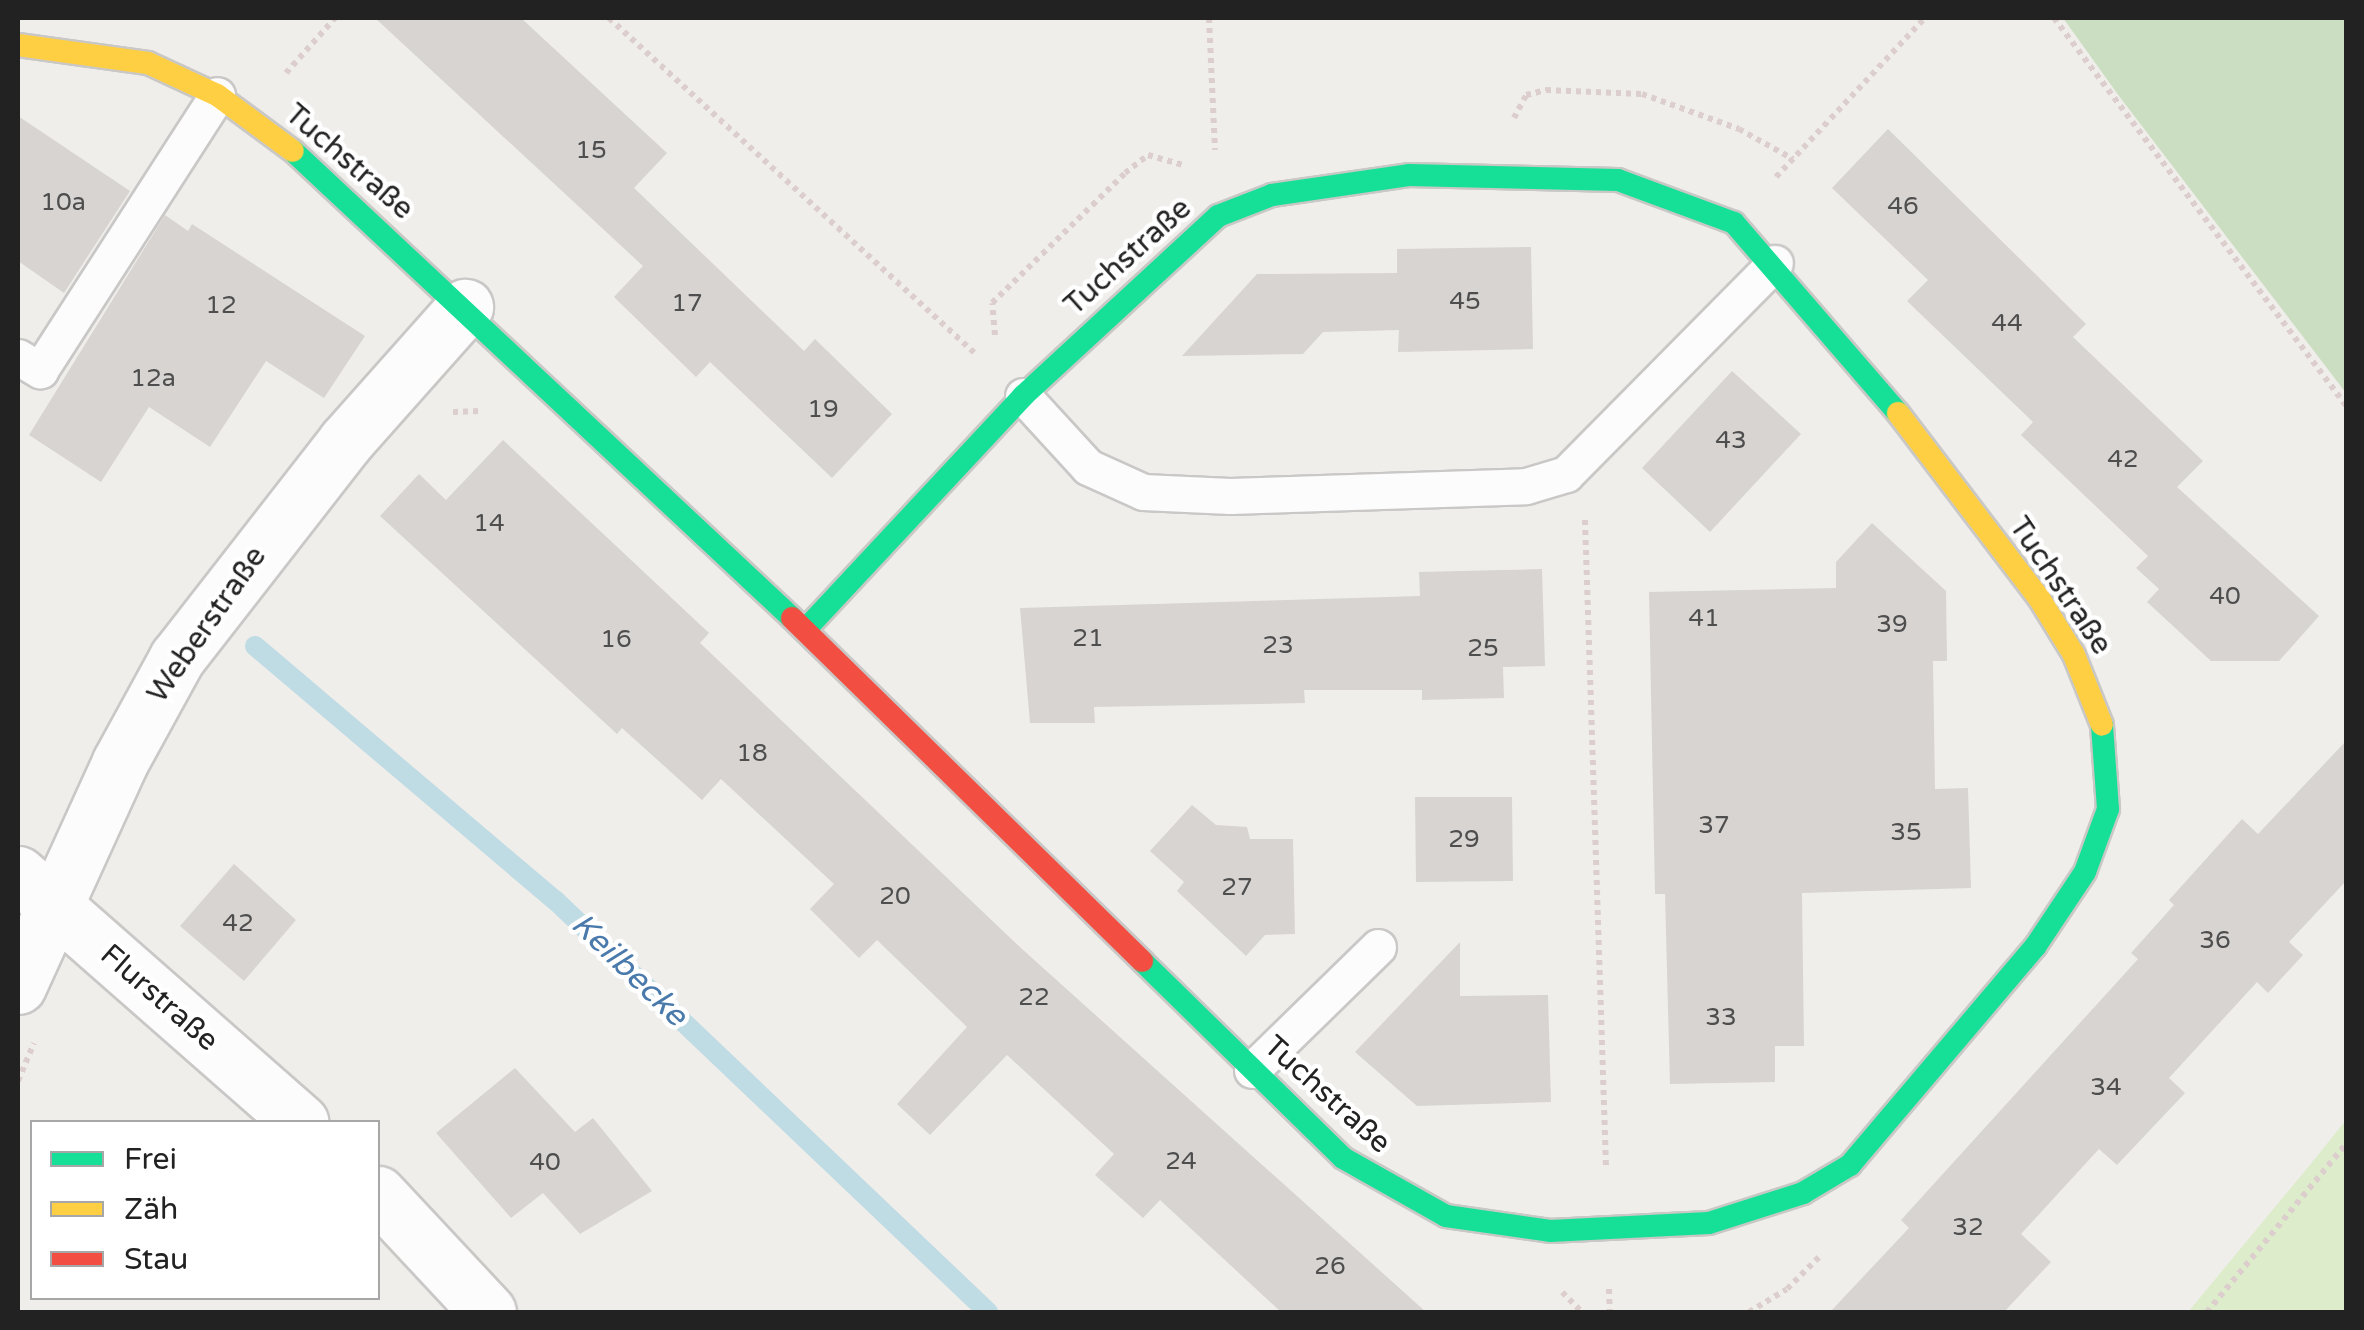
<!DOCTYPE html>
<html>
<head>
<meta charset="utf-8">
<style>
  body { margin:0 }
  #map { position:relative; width:2364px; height:1330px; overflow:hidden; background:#f0eeeb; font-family:"Varela Round",sans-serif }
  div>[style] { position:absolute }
  .grass>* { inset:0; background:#ddeccb }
  .forest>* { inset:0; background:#cbdec1 }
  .stream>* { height:20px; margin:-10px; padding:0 10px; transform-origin:10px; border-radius:10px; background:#bfdbe3 }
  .building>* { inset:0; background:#d7d4d2 }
  .path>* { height:6px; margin-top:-3px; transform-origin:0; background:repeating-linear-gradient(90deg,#dccecd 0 5px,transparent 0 10px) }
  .roads { filter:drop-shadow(2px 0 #c9c8c7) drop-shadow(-2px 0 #c9c8c7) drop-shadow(0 2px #c9c8c7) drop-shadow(0 -2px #c9c8c7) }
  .lane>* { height:35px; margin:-17.5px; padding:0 17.5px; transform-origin:17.5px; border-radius:17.5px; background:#fdfcfc }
  .street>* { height:55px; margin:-27.5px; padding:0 27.5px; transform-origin:27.5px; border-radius:27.5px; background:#fdfcfc }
  .fast>* { height:22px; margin:-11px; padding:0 11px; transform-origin:11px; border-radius:11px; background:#16e098 }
  .slow>* { height:22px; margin:-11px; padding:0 11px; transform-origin:11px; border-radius:11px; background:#ffcf43 }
  .jam>* { height:22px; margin:-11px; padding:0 11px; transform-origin:11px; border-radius:11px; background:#f24e42 }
  span { translate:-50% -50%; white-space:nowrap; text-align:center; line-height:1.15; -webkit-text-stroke:9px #fff; paint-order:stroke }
  .number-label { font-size:25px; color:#4f4e4e }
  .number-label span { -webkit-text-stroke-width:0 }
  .street-label { font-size:30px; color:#222 }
  .water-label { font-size:32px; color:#4a7aab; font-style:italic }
  .frame { position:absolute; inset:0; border:20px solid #222; pointer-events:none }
  .legend { position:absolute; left:30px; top:1120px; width:350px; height:180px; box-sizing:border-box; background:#fff; border:2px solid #a7a7a7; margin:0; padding:12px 18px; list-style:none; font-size:30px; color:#222 }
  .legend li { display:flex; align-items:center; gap:20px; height:50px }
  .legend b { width:50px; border:2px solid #a7a7a7 }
</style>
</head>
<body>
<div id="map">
  <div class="grass">
    <div style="clip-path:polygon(2346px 1120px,2346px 1312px,2188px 1312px,2309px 1166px)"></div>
  </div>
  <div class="forest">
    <div style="clip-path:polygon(2063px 18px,2346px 18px,2346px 393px,2119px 96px)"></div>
  </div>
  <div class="stream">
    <div style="left:255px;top:646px;width:393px;rotate:40.3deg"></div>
    <div style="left:555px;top:900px;width:598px;rotate:43.58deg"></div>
  </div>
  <div class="building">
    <div style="clip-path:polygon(375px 18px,521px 18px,667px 153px,634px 188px,804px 351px,815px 339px,892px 414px,832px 478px,710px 362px,696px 377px,614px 297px,643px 266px)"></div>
    <div style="clip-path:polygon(18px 116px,130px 191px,64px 293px,18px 261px)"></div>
    <div style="clip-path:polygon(1888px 129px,2086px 324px,2073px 337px,2203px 461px,2177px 487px,2319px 616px,2279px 661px,2211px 661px,2147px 602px,2159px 589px,2136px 568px,2148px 556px,2021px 435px,2033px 422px,1907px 301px,1928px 280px,1832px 188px)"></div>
    <div style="clip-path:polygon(165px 215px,188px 231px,192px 224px,365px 336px,324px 398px,266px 361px,210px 447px,149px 407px,101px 482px,29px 435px)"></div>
    <div style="clip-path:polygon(1531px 247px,1533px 349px,1398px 352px,1399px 330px,1323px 332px,1303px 354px,1182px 356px,1257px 274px,1397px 273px,1397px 249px)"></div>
    <div style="clip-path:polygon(1732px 371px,1801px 434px,1710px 532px,1642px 468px)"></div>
    <div style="clip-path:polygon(503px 440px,709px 633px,700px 643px,1022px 949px,1426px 1312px,1281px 1312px,1160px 1200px,1143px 1218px,1095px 1175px,1114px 1154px,1007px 1055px,930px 1135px,897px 1104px,967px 1027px,877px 940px,859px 958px,810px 909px,834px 884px,721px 779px,702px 800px,622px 728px,617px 734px,380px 516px,419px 474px,446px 500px)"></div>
    <div style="clip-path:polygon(1872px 523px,1946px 591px,1947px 661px,1933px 661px,1935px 789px,1968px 788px,1971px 888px,1802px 893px,1804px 1046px,1775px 1046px,1775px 1082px,1670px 1084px,1665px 894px,1655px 894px,1649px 592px,1836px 588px,1836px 562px)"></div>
    <div style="clip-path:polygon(1542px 569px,1545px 666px,1503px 667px,1504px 698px,1422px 700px,1422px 690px,1304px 690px,1305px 703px,1094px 707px,1095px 723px,1030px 723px,1020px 608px,1420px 596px,1419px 572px)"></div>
    <div style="clip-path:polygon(2346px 741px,2346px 881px,2289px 942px,2303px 955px,2268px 993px,2257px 982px,2169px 1078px,2185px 1093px,2117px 1165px,2099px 1149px,2021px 1234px,2051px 1262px,2004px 1312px,1830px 1312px,1909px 1228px,1901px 1220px,2138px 959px,2131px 953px,2174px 905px,2169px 900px,2242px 819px,2258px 834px)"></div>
    <div style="clip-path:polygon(1415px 797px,1512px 797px,1513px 881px,1416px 882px)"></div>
    <div style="clip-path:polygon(1192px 805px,1216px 825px,1247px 827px,1250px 839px,1293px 839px,1295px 934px,1265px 935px,1246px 956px,1177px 891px,1184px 882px,1150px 851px)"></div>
    <div style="clip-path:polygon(234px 864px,296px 920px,244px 981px,180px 926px)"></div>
    <div style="clip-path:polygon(1460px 942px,1460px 996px,1548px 995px,1551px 1102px,1417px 1106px,1355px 1052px)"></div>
    <div style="clip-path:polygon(515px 1068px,575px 1132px,593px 1118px,652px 1191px,580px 1234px,543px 1193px,511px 1218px,436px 1133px)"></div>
  </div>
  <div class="path">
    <div style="left:609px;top:18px;width:499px;rotate:42.5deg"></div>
    <div style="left:1209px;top:18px;width:132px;rotate:87.4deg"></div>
    <div style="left:2054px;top:18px;width:486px;rotate:53deg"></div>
    <div style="left:286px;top:73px;width:74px;rotate:-48.3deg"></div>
    <div style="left:1514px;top:118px;width:26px;rotate:-62deg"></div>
    <div style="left:1526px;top:95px;width:21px;rotate:-14deg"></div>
    <div style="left:1546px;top:90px;width:96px;rotate:2.4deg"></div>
    <div style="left:1642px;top:94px;width:103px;rotate:19.8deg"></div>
    <div style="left:1739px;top:129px;width:62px;rotate:29.1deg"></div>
    <div style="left:1776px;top:177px;width:218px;rotate:-46.9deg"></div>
    <div style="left:995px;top:335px;width:32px;rotate:-95deg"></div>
    <div style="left:992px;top:303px;width:186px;rotate:-44.3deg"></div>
    <div style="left:1125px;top:173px;width:29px;rotate:-38deg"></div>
    <div style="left:1148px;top:155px;width:35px;rotate:16deg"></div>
    <div style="left:453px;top:412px;width:27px;rotate:-2deg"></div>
    <div style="left:1585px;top:520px;width:647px;rotate:88.14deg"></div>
    <div style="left:18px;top:1081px;width:41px;rotate:-67.2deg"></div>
    <div style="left:1609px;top:1289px;width:23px;rotate:88deg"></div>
    <div style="left:1562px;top:1292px;width:28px;rotate:45deg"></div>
    <div style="left:1749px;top:1312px;width:44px;rotate:-31.2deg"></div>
    <div style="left:1787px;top:1289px;width:48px;rotate:-45deg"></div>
    <div style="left:2207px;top:1312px;width:218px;rotate:-50.4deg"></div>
  </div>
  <div class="roads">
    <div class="lane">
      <div style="left:18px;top:357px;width:26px;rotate:31deg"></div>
      <div style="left:40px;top:370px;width:327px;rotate:-57.2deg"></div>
      <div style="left:1023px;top:396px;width:96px;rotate:47.5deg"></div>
      <div style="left:1088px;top:467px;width:60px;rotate:24.4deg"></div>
      <div style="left:1143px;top:492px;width:87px;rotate:2.6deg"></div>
      <div style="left:1230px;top:496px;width:296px;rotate:-1.9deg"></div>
      <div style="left:1526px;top:486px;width:42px;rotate:-16.7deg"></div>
      <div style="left:1566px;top:474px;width:297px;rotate:-45.3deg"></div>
      <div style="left:1252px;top:1070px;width:176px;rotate:-44.3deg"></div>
    </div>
    <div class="street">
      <div style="left:18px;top:874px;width:376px;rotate:41.3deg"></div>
      <div style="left:18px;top:986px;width:246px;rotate:-65.5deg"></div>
      <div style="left:120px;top:762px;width:119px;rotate:-61.3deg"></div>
      <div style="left:177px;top:658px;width:274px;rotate:-52.1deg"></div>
      <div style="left:345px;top:442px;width:181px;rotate:-48.4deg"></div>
      <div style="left:378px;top:1194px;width:161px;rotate:47deg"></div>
    </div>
    <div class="fast">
      <div style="left:293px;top:151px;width:683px;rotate:43.1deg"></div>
      <div style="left:805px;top:630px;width:320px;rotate:-47deg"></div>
      <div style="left:1023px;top:396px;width:265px;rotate:-42.7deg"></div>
      <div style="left:1218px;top:216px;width:58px;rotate:-21.3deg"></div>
      <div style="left:1272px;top:195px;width:138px;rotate:-8.3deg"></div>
      <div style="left:1409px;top:175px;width:209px;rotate:1.4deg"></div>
      <div style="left:1618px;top:180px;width:124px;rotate:20.3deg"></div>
      <div style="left:1734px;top:223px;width:251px;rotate:49.2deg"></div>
      <div style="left:1142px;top:961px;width:281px;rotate:44.4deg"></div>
      <div style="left:1343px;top:1158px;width:118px;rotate:29.4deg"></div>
      <div style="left:1446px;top:1216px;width:105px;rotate:8.2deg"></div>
      <div style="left:1550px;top:1231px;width:159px;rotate:-2.9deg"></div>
      <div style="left:1709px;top:1223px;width:99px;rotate:-17.7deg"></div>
      <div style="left:1803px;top:1193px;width:55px;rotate:-30.8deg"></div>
      <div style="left:1850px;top:1165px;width:286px;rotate:-49.7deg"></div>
      <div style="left:2035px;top:947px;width:90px;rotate:-56.3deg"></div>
      <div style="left:2085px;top:872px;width:67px;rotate:-69.9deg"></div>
      <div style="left:2108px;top:809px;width:84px;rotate:-94.1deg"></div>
    </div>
    <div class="slow">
      <div style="left:18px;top:45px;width:131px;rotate:7.9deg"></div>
      <div style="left:148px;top:63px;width:76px;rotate:24.9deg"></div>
      <div style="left:217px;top:95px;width:94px;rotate:36.4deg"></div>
      <div style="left:1898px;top:413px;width:233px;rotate:52.7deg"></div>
      <div style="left:2039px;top:598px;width:67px;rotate:58.4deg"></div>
      <div style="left:2074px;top:655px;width:75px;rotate:68.2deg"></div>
    </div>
    <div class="jam">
      <div style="left:792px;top:618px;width:490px;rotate:44.4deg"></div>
    </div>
  </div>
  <div class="number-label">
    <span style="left:591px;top:150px">15</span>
    <span style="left:63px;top:202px">10a</span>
    <span style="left:1903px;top:206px">46</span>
    <span style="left:1465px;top:301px">45</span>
    <span style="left:687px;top:303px">17</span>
    <span style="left:221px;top:305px">12</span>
    <span style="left:2007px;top:323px">44</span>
    <span style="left:153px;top:378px">12a</span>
    <span style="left:823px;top:409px">19</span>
    <span style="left:1731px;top:440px">43</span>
    <span style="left:2123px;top:459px">42</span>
    <span style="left:489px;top:523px">14</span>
    <span style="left:2225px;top:596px">40</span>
    <span style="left:1704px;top:618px">41</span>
    <span style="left:1892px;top:624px">39</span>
    <span style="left:1088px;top:638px">21</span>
    <span style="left:616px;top:639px">16</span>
    <span style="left:1278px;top:645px">23</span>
    <span style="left:1483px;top:648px">25</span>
    <span style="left:752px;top:753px">18</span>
    <span style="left:1714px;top:825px">37</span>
    <span style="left:1906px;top:832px">35</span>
    <span style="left:1464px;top:839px">29</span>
    <span style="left:1237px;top:887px">27</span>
    <span style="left:895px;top:896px">20</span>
    <span style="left:238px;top:923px">42</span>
    <span style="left:2215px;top:940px">36</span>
    <span style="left:1034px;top:997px">22</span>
    <span style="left:1721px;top:1017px">33</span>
    <span style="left:2106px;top:1087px">34</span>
    <span style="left:1181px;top:1161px">24</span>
    <span style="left:545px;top:1162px">40</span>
    <span style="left:1968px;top:1227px">32</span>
    <span style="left:1330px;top:1266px">26</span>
  </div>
  <div class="street-label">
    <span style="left:349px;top:162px;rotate:41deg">Tuchstraße</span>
    <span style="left:1128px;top:257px;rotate:-42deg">Tuchstraße</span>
    <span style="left:2060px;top:586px;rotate:56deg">Tuchstraße</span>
    <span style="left:207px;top:625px;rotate:-55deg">Weberstraße</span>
    <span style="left:159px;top:998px;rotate:41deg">Flurstraße</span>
    <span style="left:1327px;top:1095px;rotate:42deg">Tuchstraße</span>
  </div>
  <div class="water-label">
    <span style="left:629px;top:970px;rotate:44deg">Keilbecke</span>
  </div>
  <div class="frame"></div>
  <ul class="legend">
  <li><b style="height:12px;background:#16e098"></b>Frei</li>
  <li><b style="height:12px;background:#ffcf43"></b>Zäh</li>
  <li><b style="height:12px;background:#f24e42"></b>Stau</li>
  </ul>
</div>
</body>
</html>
